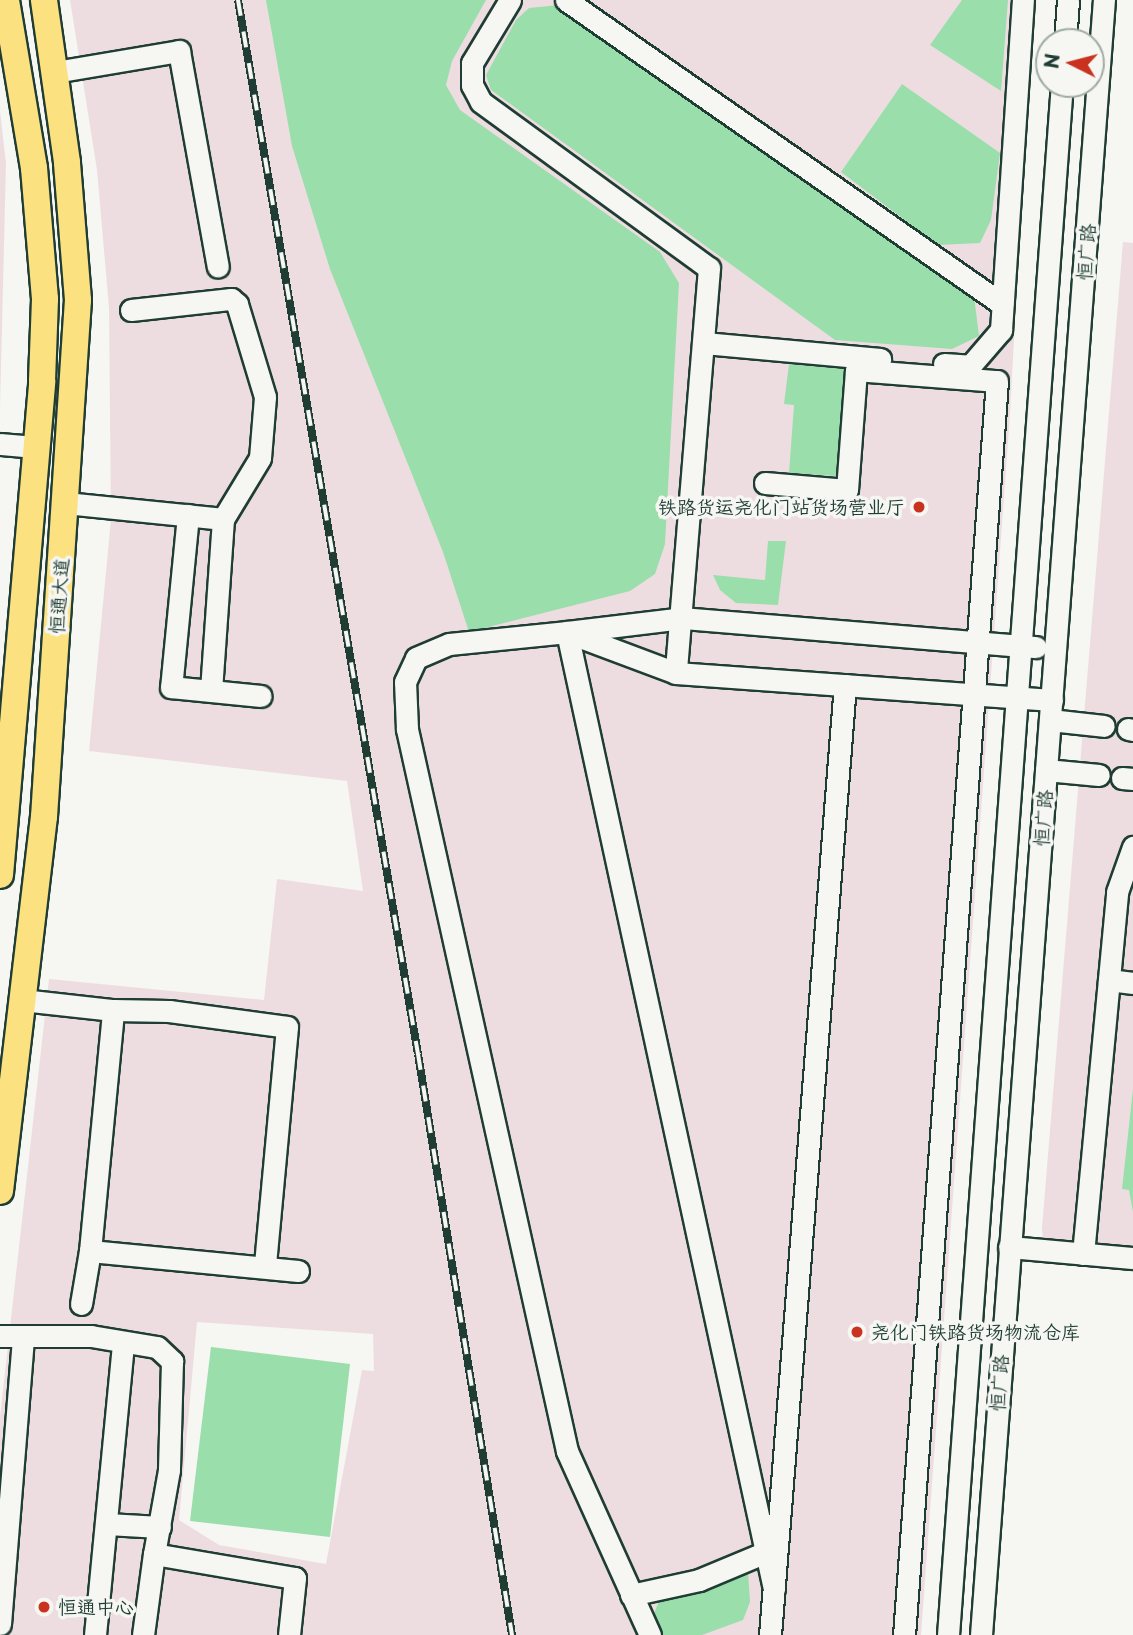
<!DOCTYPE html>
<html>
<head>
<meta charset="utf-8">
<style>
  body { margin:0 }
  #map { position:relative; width:1133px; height:1635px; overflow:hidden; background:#f6f6f2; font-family:"Playpen Sans","LXGW WenKai TC",sans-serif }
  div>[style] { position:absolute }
  .built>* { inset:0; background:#eedde0 }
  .green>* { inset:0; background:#99deab }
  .roads { filter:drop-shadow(2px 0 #1f3d34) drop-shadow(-2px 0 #1f3d34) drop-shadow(0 2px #1f3d34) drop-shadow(0 -2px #1f3d34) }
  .minor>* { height:21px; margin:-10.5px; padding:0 10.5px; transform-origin:10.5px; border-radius:10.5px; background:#f6f6f2 }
  .major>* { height:26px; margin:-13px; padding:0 13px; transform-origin:13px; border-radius:13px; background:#fbe180 }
  .rail>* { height:8px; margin-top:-4px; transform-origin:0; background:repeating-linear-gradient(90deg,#f6f6f2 0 16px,#1f3d34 0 32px); box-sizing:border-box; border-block:2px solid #1f3d34 }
  .dots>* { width:19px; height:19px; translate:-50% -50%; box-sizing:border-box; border:4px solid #f6f6f2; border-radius:50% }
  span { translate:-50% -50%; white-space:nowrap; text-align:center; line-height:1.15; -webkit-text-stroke:7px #f6f6f2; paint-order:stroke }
  .street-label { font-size:19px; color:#1f3d34 }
  .poi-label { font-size:19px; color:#1f3d34 }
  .right { translate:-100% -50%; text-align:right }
  .left { translate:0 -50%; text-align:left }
  .north { position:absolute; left:1035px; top:28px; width:70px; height:70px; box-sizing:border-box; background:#f6f6f2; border:2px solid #a0aca6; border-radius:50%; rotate:276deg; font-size:19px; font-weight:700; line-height:28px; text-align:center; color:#1f3d34 }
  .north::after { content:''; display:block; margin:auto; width:24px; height:32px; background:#c8321e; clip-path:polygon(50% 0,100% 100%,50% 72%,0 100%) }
</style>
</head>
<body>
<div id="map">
  <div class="built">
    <div style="clip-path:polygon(evenodd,70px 0,1032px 0,1010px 414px,921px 1635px,0 1635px,0 1417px,49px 979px,264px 1000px,277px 879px,363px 891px,347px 781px,89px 751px,111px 519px,109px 308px,97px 170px,70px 0,197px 1322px,373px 1334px,374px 1371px,362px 1370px,326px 1564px,219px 1545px,179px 1520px,197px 1322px)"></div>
    <div style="clip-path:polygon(0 111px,6px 164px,0 408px)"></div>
    <div style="clip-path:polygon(1123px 242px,1133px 243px,1133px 1268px,1044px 1250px,1042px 1228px)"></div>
  </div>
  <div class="green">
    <div style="clip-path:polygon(266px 0,486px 0,452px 61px,446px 85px,460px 110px,660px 252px,679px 283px,665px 544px,655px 574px,630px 591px,469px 632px,443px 552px,330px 269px,292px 146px)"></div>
    <div style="clip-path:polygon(962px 0,1008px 0,1001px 91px,930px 45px)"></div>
    <div style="clip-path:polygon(559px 5px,974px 296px,979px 336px,952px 349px,835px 340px,491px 90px,486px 75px,516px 20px,529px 8px)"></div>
    <div style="clip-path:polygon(902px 84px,1000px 153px,991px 220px,980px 243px,938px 245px,841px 172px)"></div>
    <div style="clip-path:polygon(789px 364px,845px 369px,836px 476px,789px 473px,794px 405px,784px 404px)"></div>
    <div style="clip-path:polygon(768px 541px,786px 541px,778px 605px,736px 603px,720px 590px,713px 575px,765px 580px)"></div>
    <div style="clip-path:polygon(1133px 1089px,1133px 1212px,1129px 1190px,1122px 1189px)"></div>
    <div style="clip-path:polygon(211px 1347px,350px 1364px,330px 1537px,190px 1521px)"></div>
    <div style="clip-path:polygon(748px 1571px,750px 1602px,743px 1620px,702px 1635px,659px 1635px,653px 1616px,659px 1601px)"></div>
  </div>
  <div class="roads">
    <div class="minor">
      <div style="left:510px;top:0;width:74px;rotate:121.1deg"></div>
      <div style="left:472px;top:63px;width:22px;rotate:90deg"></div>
      <div style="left:472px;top:85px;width:19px;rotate:62deg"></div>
      <div style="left:481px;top:102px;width:282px;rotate:36.1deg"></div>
      <div style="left:709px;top:268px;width:406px;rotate:94.7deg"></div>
      <div style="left:566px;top:0;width:532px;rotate:34.89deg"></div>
      <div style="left:1065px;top:42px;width:42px;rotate:-85.9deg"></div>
      <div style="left:55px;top:72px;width:126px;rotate:-9.6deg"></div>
      <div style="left:179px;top:51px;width:219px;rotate:79.8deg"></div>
      <div style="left:131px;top:310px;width:101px;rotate:-6.3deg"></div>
      <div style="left:231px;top:299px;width:8px;rotate:40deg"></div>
      <div style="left:237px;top:304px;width:97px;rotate:73.2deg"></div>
      <div style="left:265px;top:397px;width:61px;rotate:94.7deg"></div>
      <div style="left:260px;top:458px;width:71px;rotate:121.2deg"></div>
      <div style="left:223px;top:519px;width:172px;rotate:94deg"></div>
      <div style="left:704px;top:343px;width:177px;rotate:5.2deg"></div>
      <div style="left:944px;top:364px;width:26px;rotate:4deg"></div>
      <div style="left:970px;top:366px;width:48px;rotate:-49.3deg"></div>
      <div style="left:1001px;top:330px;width:331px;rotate:-86.2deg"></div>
      <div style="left:0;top:444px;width:36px;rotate:5deg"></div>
      <div style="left:765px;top:483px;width:82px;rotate:4.9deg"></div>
      <div style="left:847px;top:490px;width:120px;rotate:-85.7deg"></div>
      <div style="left:856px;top:370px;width:141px;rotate:4.5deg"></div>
      <div style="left:997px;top:381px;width:1257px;rotate:94.24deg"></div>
      <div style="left:66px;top:503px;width:158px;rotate:5.8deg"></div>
      <div style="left:188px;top:515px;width:173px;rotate:95.6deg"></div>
      <div style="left:171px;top:687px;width:90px;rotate:5.7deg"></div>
      <div style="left:1050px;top:720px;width:54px;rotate:6.3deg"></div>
      <div style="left:1128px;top:729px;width:5px;rotate:11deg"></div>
      <div style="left:1046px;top:770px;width:53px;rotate:5.4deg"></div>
      <div style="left:1122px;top:778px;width:11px;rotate:5deg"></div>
      <div style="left:1109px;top:980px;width:24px;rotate:7deg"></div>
      <div style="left:22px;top:1000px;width:92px;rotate:6.3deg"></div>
      <div style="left:113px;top:1010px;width:56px;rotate:1deg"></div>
      <div style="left:169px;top:1011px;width:119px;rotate:7.7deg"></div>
      <div style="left:287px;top:1027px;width:240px;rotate:95.3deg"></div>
      <div style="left:1009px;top:1247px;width:124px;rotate:5.1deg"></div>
      <div style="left:90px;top:1251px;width:209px;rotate:5.5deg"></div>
      <div style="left:1083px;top:1254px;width:364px;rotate:-84.6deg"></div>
      <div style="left:1117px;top:892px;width:48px;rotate:-70.4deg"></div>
      <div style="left:81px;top:1304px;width:54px;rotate:-80.4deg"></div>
      <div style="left:90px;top:1251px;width:242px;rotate:-84.5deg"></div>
      <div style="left:0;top:1336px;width:91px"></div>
      <div style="left:91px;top:1336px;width:67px;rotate:9.5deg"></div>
      <div style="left:157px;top:1347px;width:21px;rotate:43deg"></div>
      <div style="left:172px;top:1361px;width:109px;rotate:91.6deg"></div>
      <div style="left:169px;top:1470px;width:85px;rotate:100.1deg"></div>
      <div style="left:154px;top:1554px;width:143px;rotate:9.7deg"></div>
      <div style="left:295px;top:1578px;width:57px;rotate:96deg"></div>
      <div style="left:107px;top:1524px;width:53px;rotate:3.2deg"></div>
      <div style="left:774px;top:1589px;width:979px;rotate:-102.21deg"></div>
      <div style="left:567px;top:632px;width:116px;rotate:-6.9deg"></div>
      <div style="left:682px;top:618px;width:355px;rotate:4.7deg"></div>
      <div style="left:631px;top:1595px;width:70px;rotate:-12.4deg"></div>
      <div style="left:699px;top:1580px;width:73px;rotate:-22.7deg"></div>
      <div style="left:0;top:1624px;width:288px;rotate:-85.4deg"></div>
      <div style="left:95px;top:1635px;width:293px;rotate:-84.5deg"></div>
      <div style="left:143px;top:1635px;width:82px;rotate:-82.3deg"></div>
      <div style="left:650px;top:1635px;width:202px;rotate:-114.3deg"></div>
      <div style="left:567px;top:1451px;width:740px;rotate:-102.5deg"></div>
      <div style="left:407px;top:729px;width:47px;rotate:-92.4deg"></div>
      <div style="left:405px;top:682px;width:26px;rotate:-65deg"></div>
      <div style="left:416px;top:658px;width:36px;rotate:-23deg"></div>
      <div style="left:449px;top:644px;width:119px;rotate:-5.8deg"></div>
      <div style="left:567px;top:632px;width:116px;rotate:20.6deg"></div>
      <div style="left:676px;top:673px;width:377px;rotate:4.1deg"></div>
      <div style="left:770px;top:1635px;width:953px;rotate:-85.49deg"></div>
      <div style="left:948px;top:1635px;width:1555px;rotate:-85.8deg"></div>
      <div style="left:981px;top:1635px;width:1640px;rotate:-85.7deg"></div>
    </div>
    <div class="major">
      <div style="left:0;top:875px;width:496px;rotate:-85.1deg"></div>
      <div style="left:42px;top:381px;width:82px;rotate:-87.9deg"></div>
      <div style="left:45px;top:299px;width:131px;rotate:-94.8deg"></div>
      <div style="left:34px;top:168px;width:170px;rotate:-99.5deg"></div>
      <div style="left:0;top:1191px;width:377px;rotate:-83.3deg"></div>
      <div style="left:44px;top:817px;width:518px;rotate:-86.24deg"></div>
      <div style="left:78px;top:300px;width:138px;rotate:-94.6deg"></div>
      <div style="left:67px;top:162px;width:164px;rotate:-98.1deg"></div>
    </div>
  </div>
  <div class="rail">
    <div style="left:238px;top:0;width:1069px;rotate:80.31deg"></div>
    <div style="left:418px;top:1054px;width:589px;rotate:80.81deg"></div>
  </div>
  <div class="dots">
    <div style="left:919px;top:507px;background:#c8321e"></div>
    <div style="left:857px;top:1332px;background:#c8321e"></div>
    <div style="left:44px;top:1607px;background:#c8321e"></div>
  </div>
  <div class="street-label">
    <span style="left:1086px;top:252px;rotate:-86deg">恒广路</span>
    <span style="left:59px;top:596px;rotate:-86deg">恒通大道</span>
    <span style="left:1043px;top:818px;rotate:-86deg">恒广路</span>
    <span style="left:999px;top:1383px;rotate:-86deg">恒广路</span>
  </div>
  <div class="poi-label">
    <span class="right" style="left:905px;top:507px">铁路货运尧化门站货场营业厅</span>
    <span class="left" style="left:871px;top:1332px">尧化门铁路货场物流仓库</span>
    <span class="left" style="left:58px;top:1607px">恒通中心</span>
  </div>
  <div class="north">N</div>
</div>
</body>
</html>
